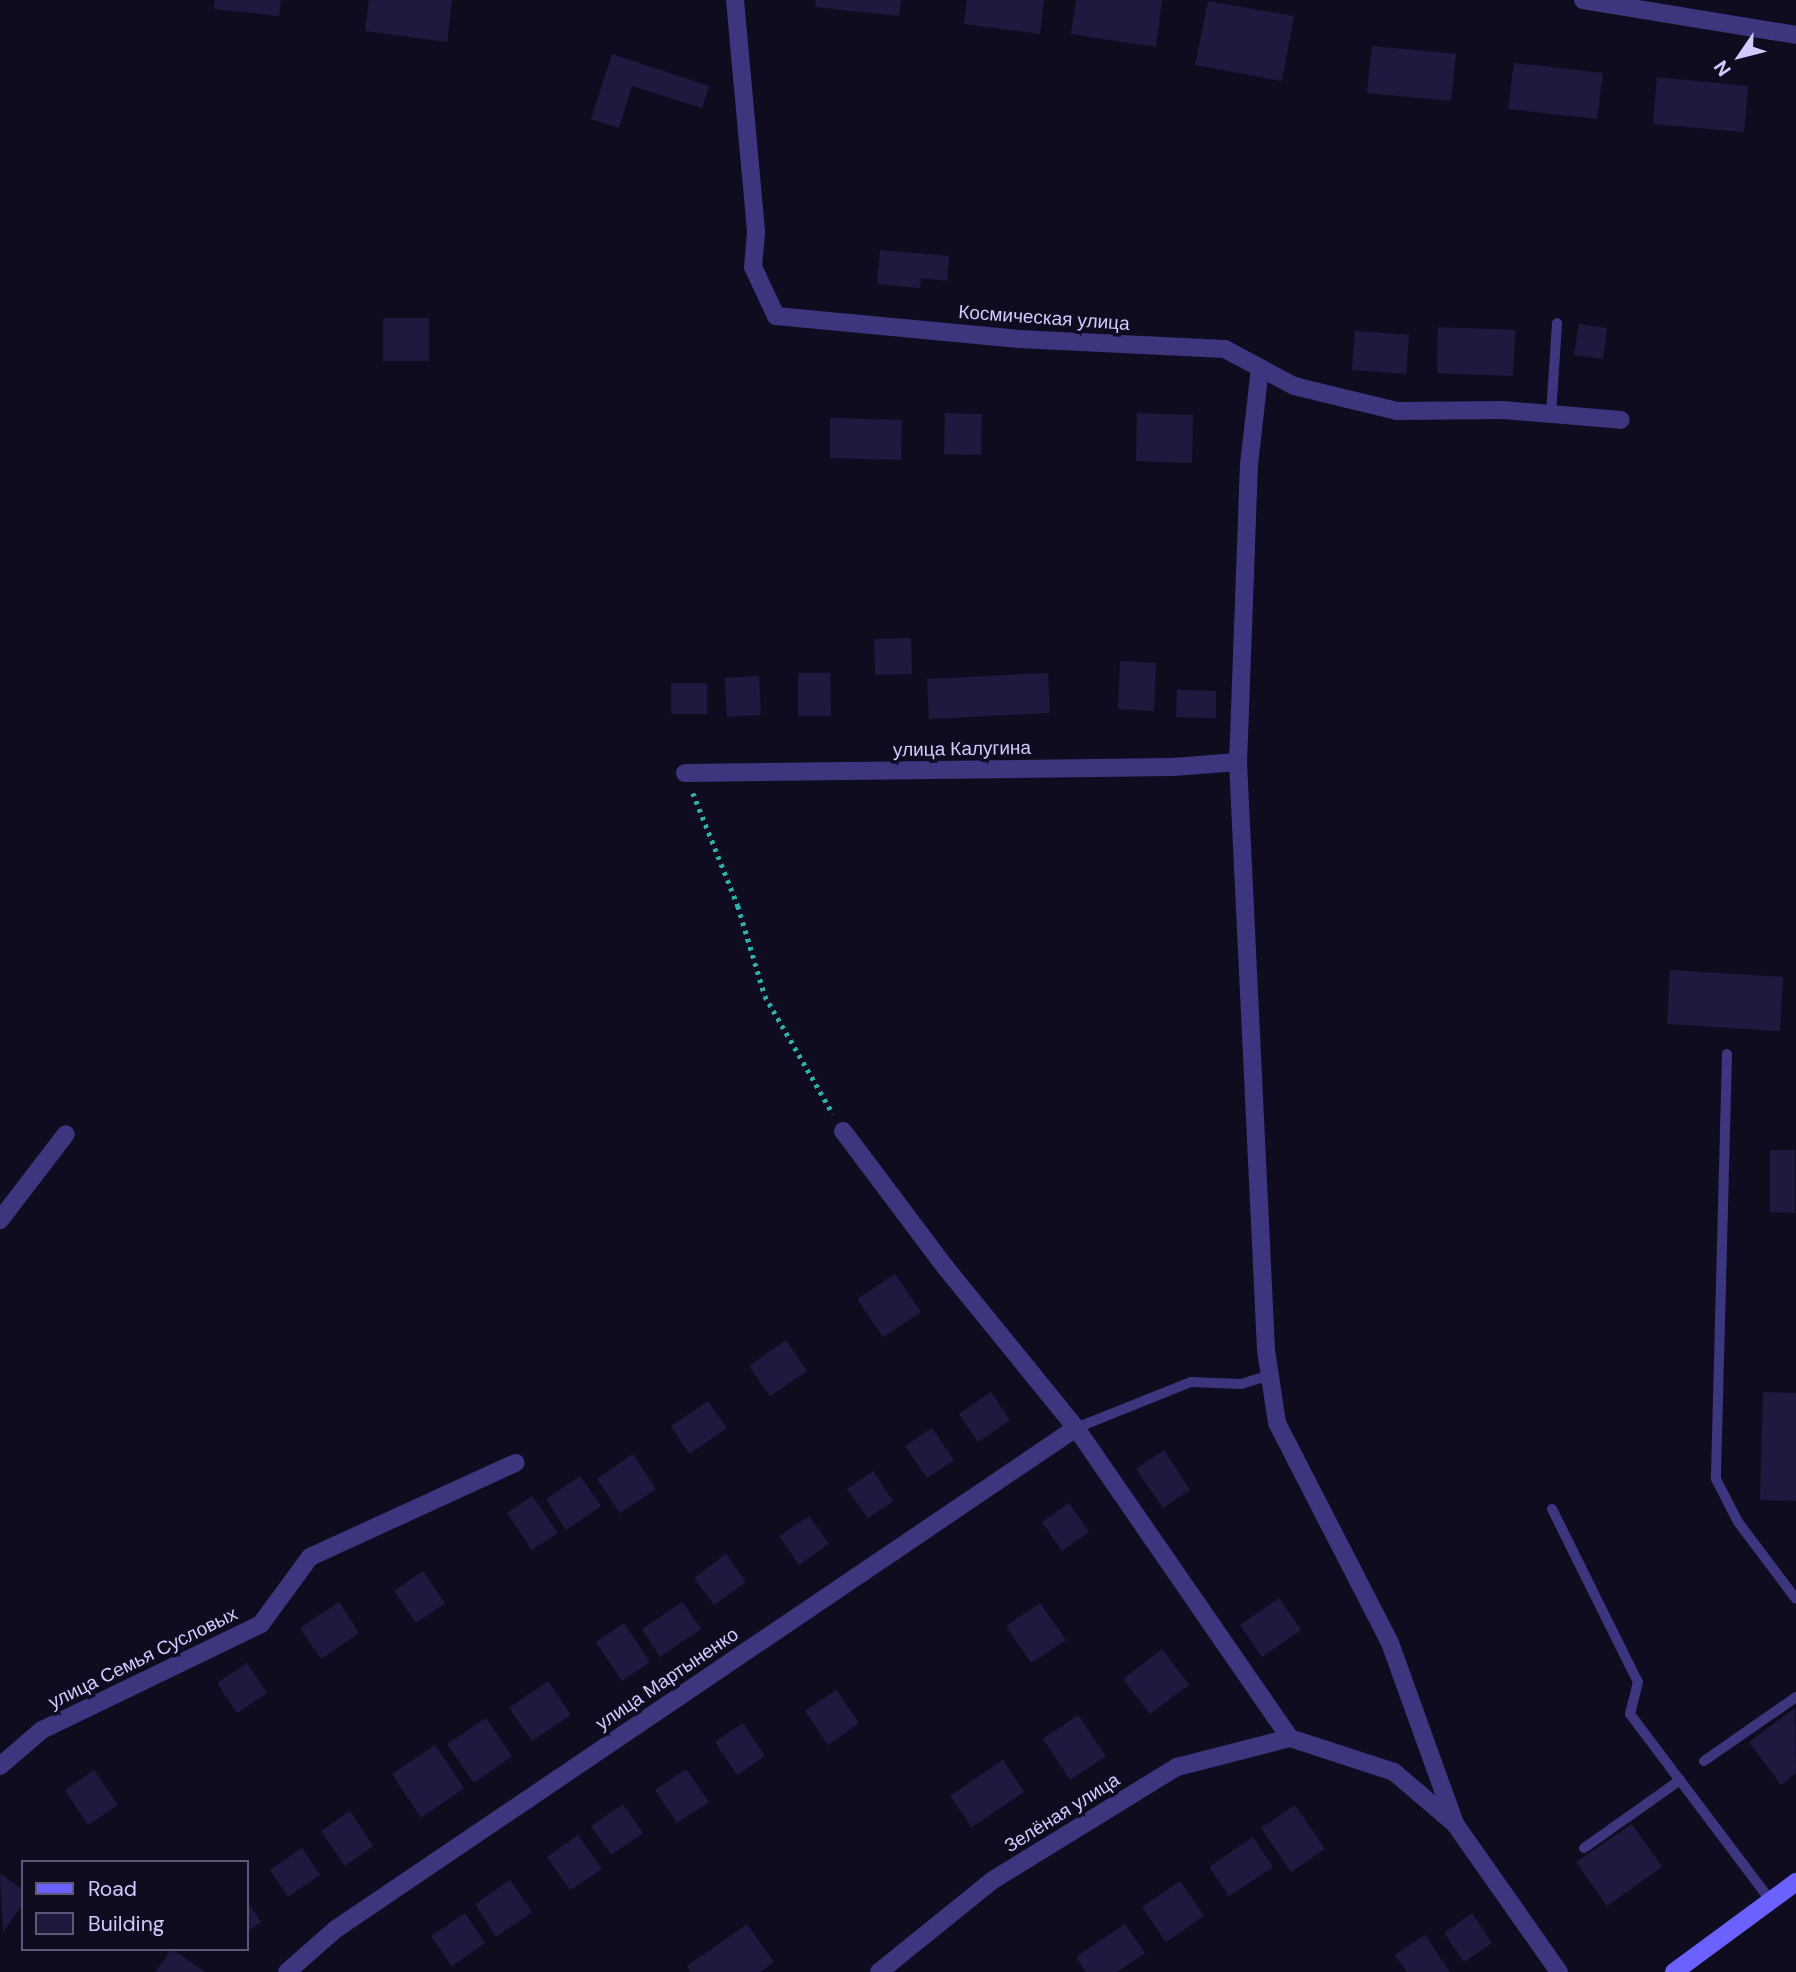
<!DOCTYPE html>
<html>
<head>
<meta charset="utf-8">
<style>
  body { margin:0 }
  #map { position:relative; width:1796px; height:1972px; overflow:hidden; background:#100c1f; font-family:"DM Sans",sans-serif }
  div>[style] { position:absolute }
  .building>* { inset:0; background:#211840 }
  .path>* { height:4.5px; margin-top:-2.25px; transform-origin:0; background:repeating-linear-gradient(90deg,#2cb1ad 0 3.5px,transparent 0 8.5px) }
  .lane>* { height:10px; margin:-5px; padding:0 5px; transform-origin:5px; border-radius:5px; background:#3b367e }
  .street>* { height:18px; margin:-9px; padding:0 9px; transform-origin:9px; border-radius:9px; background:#3b367e }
  .secondary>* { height:18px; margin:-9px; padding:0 9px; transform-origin:9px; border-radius:9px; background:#6a61ff }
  span { translate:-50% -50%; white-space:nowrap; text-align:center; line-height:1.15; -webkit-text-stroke:7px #100c1f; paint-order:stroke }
  .street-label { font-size:19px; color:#d1caff }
  .legend { position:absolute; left:21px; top:1860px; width:228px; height:91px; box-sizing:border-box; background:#100c1f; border:2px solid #5d5879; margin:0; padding:9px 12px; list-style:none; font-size:21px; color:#d1caff }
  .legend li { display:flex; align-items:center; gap:14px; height:35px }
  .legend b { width:35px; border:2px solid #5d5879 }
  .north { position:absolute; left:1705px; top:21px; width:70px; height:70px; -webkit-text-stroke:5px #100c1f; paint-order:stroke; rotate:235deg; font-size:19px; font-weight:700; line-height:28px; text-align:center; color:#d1caff }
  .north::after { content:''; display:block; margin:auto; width:24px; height:32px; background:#d1caff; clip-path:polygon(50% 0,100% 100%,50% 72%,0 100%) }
</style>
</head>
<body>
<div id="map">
  <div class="building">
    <div style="clip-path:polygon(215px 0,281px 0,279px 16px,214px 9px)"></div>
    <div style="clip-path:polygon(369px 0,452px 0,447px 42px,365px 31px)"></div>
    <div style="clip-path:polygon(816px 0,901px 0,899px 16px,815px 7px)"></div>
    <div style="clip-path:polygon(967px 0,1044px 0,1040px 34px,964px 24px)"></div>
    <div style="clip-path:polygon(1076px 0,1162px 0,1156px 47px,1071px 34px)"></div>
    <div style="clip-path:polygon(1208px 1px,1294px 16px,1282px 81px,1195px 65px)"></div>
    <div style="clip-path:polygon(1372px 46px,1456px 54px,1451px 101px,1367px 93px)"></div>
    <div style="clip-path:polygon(612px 54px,709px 86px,702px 108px,632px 86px,619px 128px,591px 119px)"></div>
    <div style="clip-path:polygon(1514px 63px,1603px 73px,1597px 119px,1508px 109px)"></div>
    <div style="clip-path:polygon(1657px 77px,1748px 86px,1744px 132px,1653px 124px)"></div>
    <div style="clip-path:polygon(880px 250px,949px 256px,947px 281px,921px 278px,920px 288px,877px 284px)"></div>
    <div style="clip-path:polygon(383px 318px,429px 318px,429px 361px,383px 361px)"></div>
    <div style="clip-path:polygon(1579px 324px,1607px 328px,1603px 359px,1574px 355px)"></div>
    <div style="clip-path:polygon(1438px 327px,1515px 330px,1513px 376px,1437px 373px)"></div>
    <div style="clip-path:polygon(1355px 331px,1409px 335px,1406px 374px,1352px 370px)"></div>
    <div style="clip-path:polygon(945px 413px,982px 414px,981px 455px,944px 454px)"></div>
    <div style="clip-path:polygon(1137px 413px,1193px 415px,1192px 463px,1136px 461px)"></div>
    <div style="clip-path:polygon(830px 418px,902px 420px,901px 460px,830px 458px)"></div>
    <div style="clip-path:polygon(911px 638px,912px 674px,875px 675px,874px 639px)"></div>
    <div style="clip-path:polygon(1120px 661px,1156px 663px,1154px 711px,1118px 709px)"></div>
    <div style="clip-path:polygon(798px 673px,830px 673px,831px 716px,798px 716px)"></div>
    <div style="clip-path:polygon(1048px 673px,1050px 713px,929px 719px,927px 679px)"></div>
    <div style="clip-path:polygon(759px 676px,761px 715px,727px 717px,725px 678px)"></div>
    <div style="clip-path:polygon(671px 683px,707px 683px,707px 714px,671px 714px)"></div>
    <div style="clip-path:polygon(1177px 690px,1216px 691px,1216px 718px,1176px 717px)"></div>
    <div style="clip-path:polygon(1670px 970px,1783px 977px,1780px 1031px,1667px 1024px)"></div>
    <div style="clip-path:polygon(1770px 1150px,1795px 1150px,1795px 1213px,1770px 1212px)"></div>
    <div style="clip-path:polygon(895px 1274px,921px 1312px,883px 1337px,857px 1299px)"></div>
    <div style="clip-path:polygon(786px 1340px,807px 1371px,770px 1396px,749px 1366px)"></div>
    <div style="clip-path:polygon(991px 1392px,1010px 1420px,978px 1442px,959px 1414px)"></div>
    <div style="clip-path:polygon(1763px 1392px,1796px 1393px,1796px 1501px,1760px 1500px)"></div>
    <div style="clip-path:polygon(708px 1401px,727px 1428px,689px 1454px,671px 1426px)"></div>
    <div style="clip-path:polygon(932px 1428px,954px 1460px,927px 1478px,905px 1446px)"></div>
    <div style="clip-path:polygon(1164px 1450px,1190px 1490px,1163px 1508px,1136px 1469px)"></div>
    <div style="clip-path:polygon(633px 1454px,656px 1489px,620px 1513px,597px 1479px)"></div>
    <div style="clip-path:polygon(873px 1471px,893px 1501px,868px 1518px,847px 1489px)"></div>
    <div style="clip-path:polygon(580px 1476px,601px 1506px,566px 1530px,546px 1499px)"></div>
    <div style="clip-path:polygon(532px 1496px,558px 1533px,532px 1550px,507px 1513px)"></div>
    <div style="clip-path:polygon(1069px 1503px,1089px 1532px,1062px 1551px,1042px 1522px)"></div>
    <div style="clip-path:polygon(809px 1516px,829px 1544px,799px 1565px,779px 1536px)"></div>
    <div style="clip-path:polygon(726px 1554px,746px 1582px,714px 1605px,694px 1578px)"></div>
    <div style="clip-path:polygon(423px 1571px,445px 1603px,416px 1623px,394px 1591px)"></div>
    <div style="clip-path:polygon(1279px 1598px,1301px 1630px,1262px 1657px,1240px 1625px)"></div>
    <div style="clip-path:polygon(339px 1602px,359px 1633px,321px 1659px,300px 1628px)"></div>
    <div style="clip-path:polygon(682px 1602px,701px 1629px,660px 1657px,642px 1629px)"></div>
    <div style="clip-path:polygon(1040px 1603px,1066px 1640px,1031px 1663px,1006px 1626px)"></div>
    <div style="clip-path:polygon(624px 1623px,650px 1662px,622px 1681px,596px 1642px)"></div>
    <div style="clip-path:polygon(1162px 1649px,1189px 1685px,1150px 1714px,1123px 1679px)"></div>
    <div style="clip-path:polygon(247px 1663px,267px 1693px,237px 1713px,217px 1683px)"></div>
    <div style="clip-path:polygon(548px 1681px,571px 1715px,532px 1741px,509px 1708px)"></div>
    <div style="clip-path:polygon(836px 1690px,859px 1723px,828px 1745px,805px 1711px)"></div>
    <div style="clip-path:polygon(1795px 1708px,1796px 1773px,1781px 1785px,1749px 1742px)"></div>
    <div style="clip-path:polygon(1078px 1715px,1106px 1756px,1070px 1780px,1043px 1739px)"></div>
    <div style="clip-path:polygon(486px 1718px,512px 1756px,474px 1783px,447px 1744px)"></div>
    <div style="clip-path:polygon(743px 1723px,765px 1756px,737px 1775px,715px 1742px)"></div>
    <div style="clip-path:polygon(435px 1745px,464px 1788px,421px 1818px,392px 1774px)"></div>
    <div style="clip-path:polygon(1003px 1760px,1024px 1792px,972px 1827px,950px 1796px)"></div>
    <div style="clip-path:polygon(686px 1769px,709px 1802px,677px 1823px,655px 1790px)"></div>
    <div style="clip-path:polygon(94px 1770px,118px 1805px,88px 1825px,65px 1790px)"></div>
    <div style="clip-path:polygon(623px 1804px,643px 1833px,611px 1855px,591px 1826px)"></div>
    <div style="clip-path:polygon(1295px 1805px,1325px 1849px,1291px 1872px,1261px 1828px)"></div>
    <div style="clip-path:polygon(350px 1811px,373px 1846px,345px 1866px,321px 1831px)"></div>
    <div style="clip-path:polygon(1632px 1824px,1662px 1867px,1607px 1906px,1576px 1862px)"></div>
    <div style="clip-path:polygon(578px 1835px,602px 1869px,570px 1890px,547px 1857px)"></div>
    <div style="clip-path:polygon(1253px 1837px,1273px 1867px,1229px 1896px,1209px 1867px)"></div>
    <div style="clip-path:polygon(302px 1848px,320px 1875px,288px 1897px,270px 1870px)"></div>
    <div style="clip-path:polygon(0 1874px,23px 1890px,23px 1903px,3px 1932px)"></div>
    <div style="clip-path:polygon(510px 1880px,532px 1912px,496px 1937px,475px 1904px)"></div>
    <div style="clip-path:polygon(1180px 1881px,1204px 1916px,1166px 1942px,1142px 1907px)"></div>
    <div style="clip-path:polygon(247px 1901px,261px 1922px,247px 1932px)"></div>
    <div style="clip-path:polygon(465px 1913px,485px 1943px,452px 1966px,431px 1936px)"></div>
    <div style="clip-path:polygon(1472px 1913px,1492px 1943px,1464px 1962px,1444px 1933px)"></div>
    <div style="clip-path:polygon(747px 1924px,774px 1962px,760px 1972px,691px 1972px,687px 1966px)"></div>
    <div style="clip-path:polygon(1125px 1924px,1145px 1953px,1117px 1972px,1086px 1972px,1076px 1957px)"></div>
    <div style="clip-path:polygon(1425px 1935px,1450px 1972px,1407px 1972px,1395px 1955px)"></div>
    <div style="clip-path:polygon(172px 1949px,205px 1972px,155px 1972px)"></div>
  </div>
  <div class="path">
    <div style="left:693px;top:793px;width:122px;rotate:68.3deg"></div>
    <div style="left:738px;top:906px;width:94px;rotate:73.3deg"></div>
    <div style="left:765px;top:996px;width:136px;rotate:60deg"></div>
  </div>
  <div class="lane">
    <div style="left:1551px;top:414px;width:91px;rotate:-86.2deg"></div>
    <div style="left:1727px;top:1054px;width:425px;rotate:91.5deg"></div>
    <div style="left:1716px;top:1479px;width:48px;rotate:62.9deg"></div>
    <div style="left:1738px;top:1522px;width:96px;rotate:53deg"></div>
    <div style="left:1076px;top:1428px;width:124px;rotate:-21.8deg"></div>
    <div style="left:1191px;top:1382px;width:50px;rotate:2.3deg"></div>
    <div style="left:1241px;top:1384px;width:30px;rotate:-17deg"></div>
    <div style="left:1552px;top:1509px;width:193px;rotate:63.6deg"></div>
    <div style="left:1638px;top:1682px;width:33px;rotate:104deg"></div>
    <div style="left:1630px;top:1714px;width:234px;rotate:53deg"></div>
    <div style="left:1704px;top:1761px;width:112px;rotate:-34.8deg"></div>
    <div style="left:1584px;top:1848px;width:118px;rotate:-35.3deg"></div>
  </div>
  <div class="street">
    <div style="left:735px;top:0;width:234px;rotate:84.8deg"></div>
    <div style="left:756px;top:233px;width:34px;rotate:95deg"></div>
    <div style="left:753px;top:267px;width:54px;rotate:64.9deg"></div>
    <div style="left:776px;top:316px;width:244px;rotate:5.4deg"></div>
    <div style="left:1019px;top:339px;width:206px;rotate:2.8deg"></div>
    <div style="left:1225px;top:349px;width:78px;rotate:28.2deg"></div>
    <div style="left:1294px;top:386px;width:106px;rotate:13.6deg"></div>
    <div style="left:1397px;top:411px;width:106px;rotate:-0.5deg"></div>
    <div style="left:1503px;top:410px;width:118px;rotate:4.8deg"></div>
    <div style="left:1583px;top:0;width:216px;rotate:9.3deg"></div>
    <div style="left:1260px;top:368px;width:97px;rotate:96.5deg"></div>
    <div style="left:1249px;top:464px;width:298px;rotate:92.1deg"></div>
    <div style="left:1238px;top:762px;width:589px;rotate:87.27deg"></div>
    <div style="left:1266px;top:1350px;width:74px;rotate:81.4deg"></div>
    <div style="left:1277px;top:1423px;width:247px;rotate:62.8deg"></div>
    <div style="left:1390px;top:1643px;width:192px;rotate:70.2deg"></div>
    <div style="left:685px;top:773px;width:488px;rotate:-0.7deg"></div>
    <div style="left:1173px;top:767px;width:65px;rotate:-4.4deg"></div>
    <div style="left:843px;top:1131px;width:171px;rotate:53.1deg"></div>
    <div style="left:946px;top:1268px;width:206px;rotate:50.9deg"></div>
    <div style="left:1076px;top:1428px;width:377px;rotate:55.4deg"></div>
    <div style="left:1290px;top:1738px;width:109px;rotate:18.1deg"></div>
    <div style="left:1394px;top:1772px;width:80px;rotate:40.4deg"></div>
    <div style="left:1455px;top:1824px;width:181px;rotate:54.9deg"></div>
    <div style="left:0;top:1220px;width:108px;rotate:-52.5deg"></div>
    <div style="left:0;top:1766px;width:55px;rotate:-40.6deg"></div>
    <div style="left:42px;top:1730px;width:243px;rotate:-25.8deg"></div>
    <div style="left:261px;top:1624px;width:83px;rotate:-53.8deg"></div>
    <div style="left:310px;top:1557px;width:226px;rotate:-24.6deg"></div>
    <div style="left:287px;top:1972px;width:65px;rotate:-41.3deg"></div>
    <div style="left:336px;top:1929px;width:894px;rotate:-34.1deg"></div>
    <div style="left:879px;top:1972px;width:146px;rotate:-38.9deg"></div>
    <div style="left:993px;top:1880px;width:216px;rotate:-31.6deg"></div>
    <div style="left:1177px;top:1767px;width:117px;rotate:-14.4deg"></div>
  </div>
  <div class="secondary">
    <div style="left:1674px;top:1972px;width:152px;rotate:-36.4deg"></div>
  </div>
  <div class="street-label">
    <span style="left:1044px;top:318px;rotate:4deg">Космическая улица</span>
    <span style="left:962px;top:749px;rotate:-1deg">улица Калугина</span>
    <span style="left:143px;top:1658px;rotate:-26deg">улица Семья Сусловых</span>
    <span style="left:667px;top:1679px;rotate:-34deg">улица Мартыненко</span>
    <span style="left:1062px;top:1813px;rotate:-32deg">Зелёная улица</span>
  </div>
  <ul class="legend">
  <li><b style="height:9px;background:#6a61ff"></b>Road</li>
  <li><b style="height:19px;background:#211840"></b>Building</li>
  </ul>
  <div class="north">N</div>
</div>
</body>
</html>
